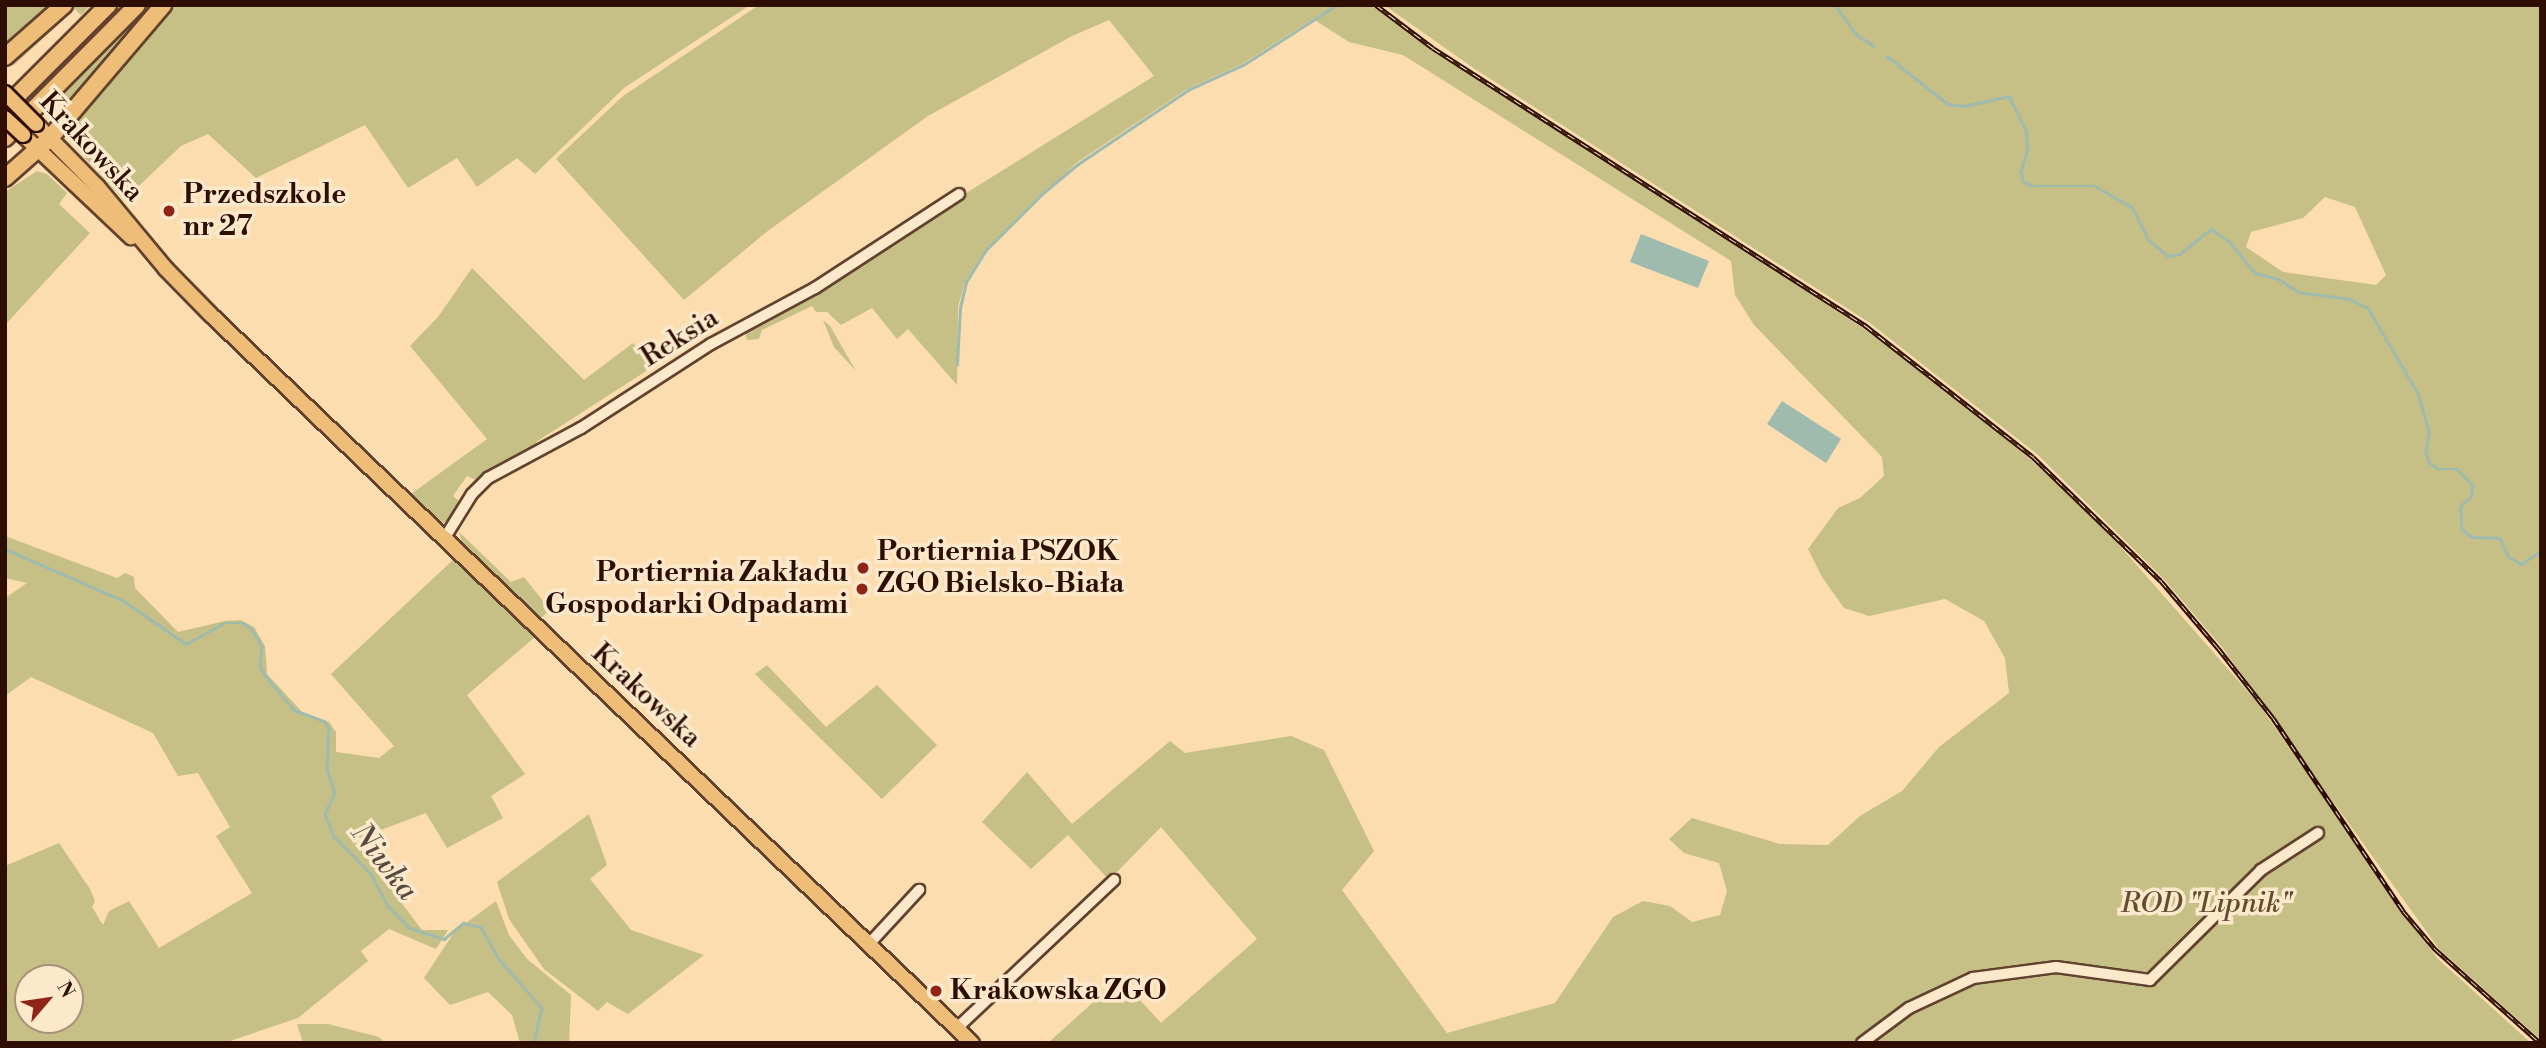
<!DOCTYPE html>
<html>
<head>
<meta charset="utf-8">
<style>
  body { margin:0 }
  #map { position:relative; width:2546px; height:1048px; overflow:hidden; background:#fbddb0; font-family:"Libre Bodoni",serif }
  div>[style] { position:absolute }
  .green>* { inset:0; background:#c6bf86 }
  .water>* { inset:0; background:#9fbbae }
  .stream>* { height:2.5px; margin:-1.25px; padding:0 1.25px; transform-origin:1.25px; border-radius:1.25px; background:#9fbbae }
  .roads { filter:drop-shadow(2px 0 #62422e) drop-shadow(-2px 0 #62422e) drop-shadow(0 2px #62422e) drop-shadow(0 -2px #62422e) }
  .minor>* { height:10px; margin:-5px; padding:0 5px; transform-origin:5px; border-radius:5px; background:#fce9cc }
  .major>* { height:14px; margin:-7px; padding:0 7px; transform-origin:7px; border-radius:7px; background:#eebe78 }
  .highway>* { height:16px; margin:-8px; padding:0 8px; transform-origin:8px; border-radius:8px; background:#eebe78 }
  .rail>* { height:5px; margin-top:-2.5px; transform-origin:0; background:repeating-linear-gradient(90deg,#fce9cc 0 8px,#2f0e02 0 16px); box-sizing:border-box; border-block:2px solid #2f0e02 }
  .bridges { filter:drop-shadow(2px 0 #2f0e02) drop-shadow(-2px 0 #2f0e02) drop-shadow(0 2px #2f0e02) drop-shadow(0 -2px #2f0e02) }
  .major-bridge>* { height:14px; margin:-7px; padding:0 7px; transform-origin:7px; border-radius:7px; background:#eebe78 }
  .dots>* { width:19px; height:19px; translate:-50% -50%; box-sizing:border-box; border:4px solid #fce9cc; border-radius:50% }
  span { translate:-50% -50%; white-space:nowrap; text-align:center; line-height:1.15; -webkit-text-stroke:7px #fce9cc; paint-order:stroke }
  .street-label { font-size:28px; color:#2f0e02 }
  .poi-label { font-size:28px; color:#2f0e02; font-weight:700 }
  .left { translate:0 -50%; text-align:left }
  .right { translate:-100% -50%; text-align:right }
  .park-label { font-size:28px; color:#644c30; font-style:italic }
  .water-label { font-size:30px; color:#564b3e; font-style:italic }
  .frame { position:absolute; inset:0; border:7px solid #2f0e02; pointer-events:none }
  .north { position:absolute; left:14px; top:964px; width:70px; height:70px; box-sizing:border-box; background:#fce9cc; border:2px solid #aa917b; border-radius:50%; rotate:61deg; font-size:19px; font-weight:700; line-height:28px; text-align:center; color:#2f0e02 }
  .north::after { content:''; display:block; margin:auto; width:24px; height:32px; background:#8f2418; clip-path:polygon(50% 0,100% 100%,50% 72%,0 100%) }
</style>
</head>
<body>
<div id="map">
  <div class="green">
    <div style="clip-path:polygon(5px 5px,50px 5px,5px 45px)"></div>
    <div style="clip-path:polygon(73px 5px,91px 5px,81px 15px,75px 9px,14px 65px,5px 65px)"></div>
    <div style="clip-path:polygon(116px 5px,123px 5px,5px 123px,5px 116px)"></div>
    <div style="clip-path:polygon(147px 5px,157px 5px,60px 118px,57px 116px,67px 105px,58px 96px)"></div>
    <div style="clip-path:polygon(175px 5px,750px 5px,624px 88px,535px 174px,517px 158px,477px 187px,457px 158px,408px 188px,365px 125px,256px 178px,208px 134px,181px 146px,124px 200px,75px 147px,69px 131px)"></div>
    <div style="clip-path:polygon(759px 5px,1370px 5px,1864px 329px,1923px 371px,2031px 460px,2097px 520px,2257px 702px,2437px 958px,2531px 1043px,1048px 1043px,1120px 978px,1161px 1023px,1257px 939px,1161px 827px,1109px 880px,1068px 835px,1031px 869px,982px 822px,1027px 772px,1072px 824px,1170px 741px,1185px 753px,1291px 736px,1324px 750px,1374px 851px,1342px 890px,1447px 1033px,1555px 1003px,1613px 917px,1643px 901px,1670px 906px,1692px 922px,1720px 915px,1727px 891px,1719px 863px,1684px 853px,1669px 839px,1692px 818px,1780px 844px,1828px 845px,1860px 816px,1902px 791px,1939px 747px,2009px 693px,2005px 658px,1984px 621px,1945px 599px,1869px 616px,1844px 608px,1822px 577px,1808px 549px,1838px 508px,1860px 498px,1884px 476px,1882px 457px,1754px 325px,1735px 295px,1731px 261px,1403px 55px,1349px 42px,1313px 19px,1242px 64px,1187px 89px,1076px 163px,985px 250px,965px 282px,958px 307px,957px 385px,908px 329px,897px 339px,872px 308px,841px 325px,827px 312px,816px 312px,812px 306px,762px 330px,759px 339px,747px 340px,745px 331px,1154px 76px,1109px 20px,1072px 36px,928px 116px,769px 230px,684px 300px,556px 159px,623px 96px)"></div>
    <div style="clip-path:polygon(evenodd,1384px 5px,2541px 5px,2541px 1040px,2439px 949px,2222px 647px,2162px 577px,2037px 454px,1870px 323px,1475px 69px,1384px 5px,2325px 197px,2355px 207px,2386px 275px,2376px 285px,2283px 272px,2246px 247px,2251px 232px,2303px 218px,2325px 197px)"></div>
    <div style="clip-path:polygon(37px 171px,47px 174px,67px 193px,59px 204px,90px 233px,5px 325px,5px 192px)"></div>
    <div style="clip-path:polygon(472px 268px,584px 380px,633px 343px,654px 366px,536px 442px,538px 446px,476px 480px,467px 476px,453px 496px,460px 502px,453px 517px,443px 523px,411px 494px,487px 439px,410px 346px,438px 317px)"></div>
    <div style="clip-path:polygon(823px 320px,830px 326px,856px 371px,834px 347px)"></div>
    <div style="clip-path:polygon(459px 532px,511px 582px,524px 577px,550px 610px,541px 618px,462px 543px)"></div>
    <div style="clip-path:polygon(evenodd,5px 536px,117px 578px,125px 573px,134px 577px,135px 588px,178px 632px,225px 621px,241px 620px,254px 627px,265px 646px,267px 674px,303px 713px,329px 722px,336px 732px,336px 752px,379px 758px,394px 746px,331px 674px,454px 559px,535px 637px,467px 695px,525px 774px,491px 796px,503px 818px,447px 848px,426px 813px,354px 840px,422px 930px,448px 930px,436px 949px,389px 929px,361px 951px,368px 961px,298px 1018px,224px 1043px,5px 1043px,5px 866px,59px 843px,90px 889px,95px 901px,92px 907px,103px 925px,109px 911px,129px 901px,159px 948px,252px 893px,216px 836px,230px 827px,198px 773px,178px 776px,153px 733px,31px 677px,5px 696px,5px 598px,27px 583px,5px 578px,5px 536px,28px 978px,70px 978px,70px 1020px,28px 1020px,28px 978px)"></div>
    <div style="clip-path:polygon(767px 665px,826px 727px,877px 685px,937px 745px,882px 799px,755px 674px)"></div>
    <div style="clip-path:polygon(589px 814px,607px 865px,590px 879px,631px 930px,704px 955px,628px 1014px,607px 1002px,598px 1011px,544px 969px,509px 919px,497px 882px)"></div>
    <div style="clip-path:polygon(496px 901px,509px 935px,527px 959px,571px 995px,569px 1043px,520px 1043px,512px 1015px,488px 992px,450px 1005px,424px 978px,455px 931px)"></div>
    <div style="clip-path:polygon(297px 1024px,328px 1024px,379px 1037px,385px 1043px,303px 1043px)"></div>
  </div>
  <div class="water">
    <div style="clip-path:polygon(1641px 234px,1709px 261px,1698px 288px,1630px 262px)"></div>
    <div style="clip-path:polygon(1782px 401px,1841px 439px,1826px 463px,1767px 424px)"></div>
  </div>
  <div class="stream">
    <div style="left:1835px;top:5px;width:37px;rotate:54deg"></div>
    <div style="left:1857px;top:35px;width:20px;rotate:33deg"></div>
    <div style="left:1887px;top:56px;width:78px;rotate:38.2deg"></div>
    <div style="left:1948px;top:104px;width:16px;rotate:7deg"></div>
    <div style="left:1964px;top:106px;width:46px;rotate:-12.5deg"></div>
    <div style="left:2009px;top:96px;width:38px;rotate:63deg"></div>
    <div style="left:2026px;top:130px;width:18px;rotate:84deg"></div>
    <div style="left:2028px;top:148px;width:25px;rotate:106deg"></div>
    <div style="left:2021px;top:172px;width:9px;rotate:77deg"></div>
    <div style="left:2023px;top:181px;width:10px;rotate:29deg"></div>
    <div style="left:2032px;top:186px;width:63px"></div>
    <div style="left:2095px;top:186px;width:43px;rotate:29.6deg"></div>
    <div style="left:2132px;top:207px;width:37px;rotate:63deg"></div>
    <div style="left:2149px;top:240px;width:25px;rotate:40deg"></div>
    <div style="left:2168px;top:256px;width:12px;rotate:-9deg"></div>
    <div style="left:2180px;top:254px;width:40px;rotate:-39deg"></div>
    <div style="left:2211px;top:229px;width:22px;rotate:34deg"></div>
    <div style="left:2229px;top:241px;width:41px;rotate:50.9deg"></div>
    <div style="left:2255px;top:273px;width:25px;rotate:14deg"></div>
    <div style="left:2279px;top:279px;width:23px;rotate:34deg"></div>
    <div style="left:2298px;top:292px;width:52px;rotate:7.7deg"></div>
    <div style="left:2350px;top:299px;width:20px;rotate:27deg"></div>
    <div style="left:2368px;top:308px;width:101px;rotate:59.6deg"></div>
    <div style="left:2419px;top:395px;width:39px;rotate:75deg"></div>
    <div style="left:2429px;top:433px;width:19px;rotate:99deg"></div>
    <div style="left:2426px;top:452px;width:10px;rotate:73deg"></div>
    <div style="left:2429px;top:462px;width:11px;rotate:38deg"></div>
    <div style="left:2438px;top:469px;width:19px"></div>
    <div style="left:2457px;top:469px;width:23px;rotate:45deg"></div>
    <div style="left:2473px;top:485px;width:12px;rotate:99deg"></div>
    <div style="left:2471px;top:497px;width:13px;rotate:138deg"></div>
    <div style="left:2461px;top:506px;width:23px;rotate:88deg"></div>
    <div style="left:2462px;top:529px;width:13px;rotate:39deg"></div>
    <div style="left:2472px;top:537px;width:28px;rotate:2deg"></div>
    <div style="left:2500px;top:538px;width:20px;rotate:66deg"></div>
    <div style="left:2508px;top:556px;width:15px;rotate:32deg"></div>
    <div style="left:2521px;top:564px;width:24px;rotate:-33deg"></div>
    <div style="left:957px;top:365px;width:57px;rotate:-87deg"></div>
    <div style="left:960px;top:308px;width:27px;rotate:-77deg"></div>
    <div style="left:966px;top:282px;width:39px;rotate:-58deg"></div>
    <div style="left:987px;top:249px;width:76px;rotate:-45deg"></div>
    <div style="left:1041px;top:195px;width:48px;rotate:-40deg"></div>
    <div style="left:1078px;top:164px;width:133px;rotate:-33.9deg"></div>
    <div style="left:1188px;top:90px;width:60px;rotate:-24.4deg"></div>
    <div style="left:1243px;top:65px;width:112px;rotate:-32.6deg"></div>
    <div style="left:5px;top:549px;width:130px;rotate:23.6deg"></div>
    <div style="left:124px;top:601px;width:75px;rotate:34.7deg"></div>
    <div style="left:186px;top:644px;width:43px;rotate:-28.9deg"></div>
    <div style="left:224px;top:623px;width:19px"></div>
    <div style="left:243px;top:623px;width:11px;rotate:34deg"></div>
    <div style="left:252px;top:629px;width:20px;rotate:60deg"></div>
    <div style="left:262px;top:646px;width:20px;rotate:96deg"></div>
    <div style="left:260px;top:666px;width:9px;rotate:63deg"></div>
    <div style="left:264px;top:674px;width:47px;rotate:50.2deg"></div>
    <div style="left:294px;top:710px;width:32px;rotate:20deg"></div>
    <div style="left:324px;top:721px;width:9px;rotate:54deg"></div>
    <div style="left:329px;top:728px;width:41px;rotate:92.8deg"></div>
    <div style="left:327px;top:769px;width:25px;rotate:72deg"></div>
    <div style="left:335px;top:793px;width:23px;rotate:115deg"></div>
    <div style="left:325px;top:814px;width:24px;rotate:68deg"></div>
    <div style="left:334px;top:836px;width:53px;rotate:45.8deg"></div>
    <div style="left:371px;top:874px;width:36px;rotate:62deg"></div>
    <div style="left:388px;top:906px;width:31px;rotate:45deg"></div>
    <div style="left:410px;top:928px;width:36px;rotate:18deg"></div>
    <div style="left:444px;top:939px;width:25px;rotate:-40deg"></div>
    <div style="left:463px;top:923px;width:18px;rotate:13deg"></div>
    <div style="left:481px;top:927px;width:37px;rotate:61deg"></div>
    <div style="left:499px;top:959px;width:65px;rotate:48.7deg"></div>
    <div style="left:542px;top:1008px;width:36px;rotate:103deg"></div>
  </div>
  <div class="roads">
    <div class="minor">
      <div style="left:444px;top:539px;width:53px;rotate:-58.1deg"></div>
      <div style="left:472px;top:494px;width:23px;rotate:-45deg"></div>
      <div style="left:488px;top:478px;width:106px;rotate:-28.3deg"></div>
      <div style="left:581px;top:428px;width:155px;rotate:-32.9deg"></div>
      <div style="left:711px;top:344px;width:118px;rotate:-28.3deg"></div>
      <div style="left:815px;top:288px;width:172px;rotate:-33.1deg"></div>
      <div style="left:869px;top:944px;width:74px;rotate:-47.2deg"></div>
      <div style="left:957px;top:1028px;width:216px;rotate:-43.3deg"></div>
      <div style="left:1862px;top:1043px;width:59px;rotate:-36.7deg"></div>
      <div style="left:1909px;top:1008px;width:71px;rotate:-25.1deg"></div>
      <div style="left:1973px;top:978px;width:84px;rotate:-7.5deg"></div>
      <div style="left:2056px;top:967px;width:95px;rotate:7.9deg"></div>
      <div style="left:2150px;top:980px;width:156px;rotate:-44.7deg"></div>
      <div style="left:2261px;top:870px;width:68px;rotate:-33deg"></div>
    </div>
    <div class="major">
      <div style="left:36px;top:124px;width:87px;rotate:45.5deg"></div>
      <div style="left:97px;top:186px;width:108px;rotate:50.3deg"></div>
      <div style="left:166px;top:269px;width:64px;rotate:45.6deg"></div>
      <div style="left:211px;top:315px;width:1053px;rotate:43.73deg"></div>
      <div style="left:23px;top:135px;width:149px;rotate:43.4deg"></div>
    </div>
    <div class="highway">
      <div style="left:5px;top:57px;width:79px;rotate:-41.4deg"></div>
      <div style="left:5px;top:108px;width:146px;rotate:-45deg"></div>
      <div style="left:5px;top:138px;width:187px;rotate:-45.2deg"></div>
      <div style="left:5px;top:178px;width:60px;rotate:-41.6deg"></div>
      <div style="left:50px;top:138px;width:175px;rotate:-49.6deg"></div>
    </div>
  </div>
  <div class="rail">
    <div style="left:1376px;top:5px;width:71px;rotate:37deg"></div>
    <div style="left:1433px;top:48px;width:515px;rotate:32.7deg"></div>
    <div style="left:1866px;top:326px;width:212px;rotate:38.1deg"></div>
    <div style="left:2033px;top:457px;width:178px;rotate:44.1deg"></div>
    <div style="left:2161px;top:581px;width:88px;rotate:49.6deg"></div>
    <div style="left:2218px;top:648px;width:89px;rotate:51.8deg"></div>
    <div style="left:2273px;top:718px;width:233px;rotate:56deg"></div>
    <div style="left:2403px;top:911px;width:50px;rotate:49.9deg"></div>
    <div style="left:2435px;top:949px;width:141px;rotate:41.8deg"></div>
  </div>
  <div class="bridges">
    <div class="major-bridge">
      <div style="left:5px;top:93px;width:44px;rotate:45deg"></div>
      <div style="left:5px;top:118px;width:25px;rotate:43deg"></div>
    </div>
  </div>
  <div class="dots">
    <div style="left:169px;top:211px;background:#8f2418"></div>
    <div style="left:863px;top:568px;background:#8f2418"></div>
    <div style="left:862px;top:589px;background:#8f2418"></div>
    <div style="left:936px;top:991px;background:#8f2418"></div>
  </div>
  <div class="street-label">
    <span style="left:91px;top:147px;rotate:47deg">Krakowska</span>
    <span style="left:680px;top:338px;rotate:-32deg">Reksia</span>
    <span style="left:646px;top:696px;rotate:43deg">Krakowska</span>
  </div>
  <div class="poi-label">
    <span class="left" style="left:183px;top:211px">Przedszkole<br>nr 27</span>
    <span class="left" style="left:877px;top:568px">Portiernia PSZOK<br>ZGO Bielsko-Biała</span>
    <span class="right" style="left:848px;top:589px">Portiernia Zakładu<br>Gospodarki Odpadami</span>
    <span class="left" style="left:950px;top:991px">Krakowska ZGO</span>
  </div>
  <div class="park-label">
    <span style="left:2206px;top:904px">ROD "Lipnik"</span>
  </div>
  <div class="water-label">
    <span style="left:384px;top:862px;rotate:52deg">Niwka</span>
  </div>
  <div class="frame"></div>
  <div class="north">N</div>
</div>
</body>
</html>
